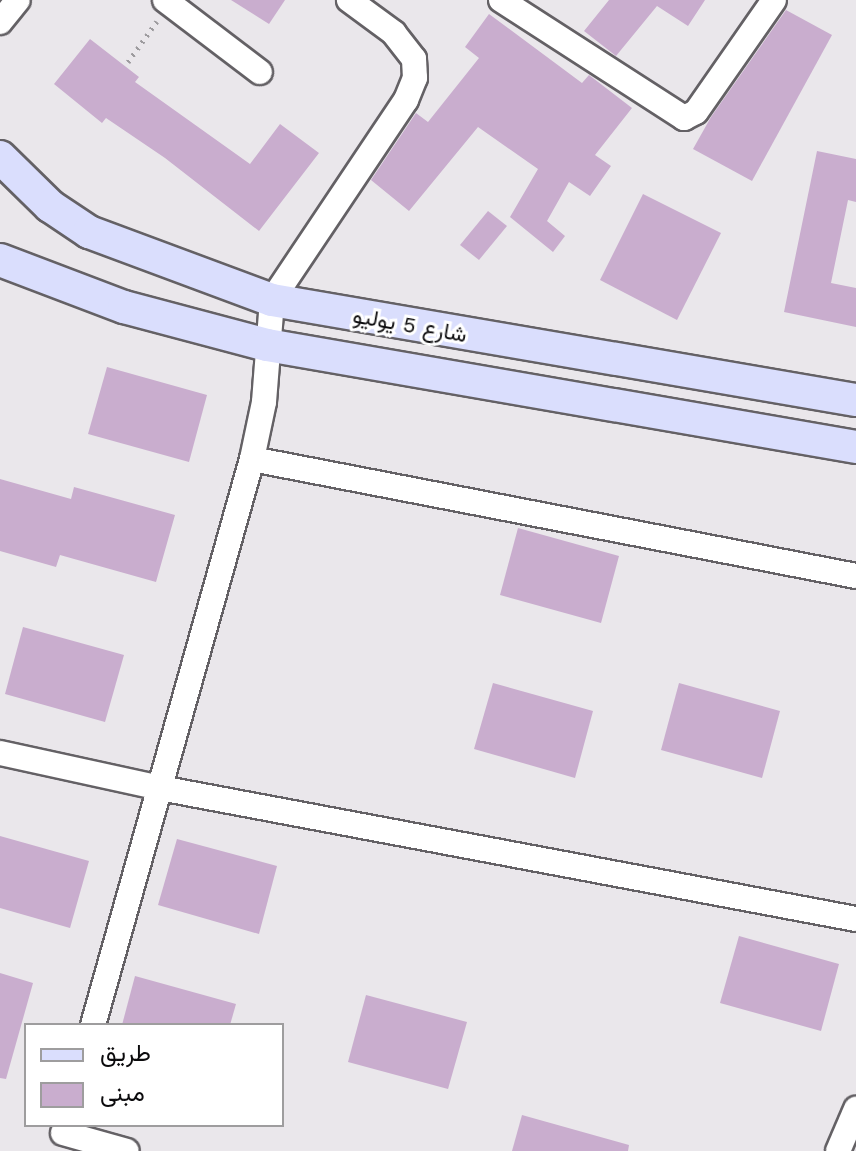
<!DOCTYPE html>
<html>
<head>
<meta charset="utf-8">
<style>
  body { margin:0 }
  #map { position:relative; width:856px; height:1151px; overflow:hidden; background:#eae7eb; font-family:"Work Sans",Vazirmatn,sans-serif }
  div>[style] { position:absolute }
  .building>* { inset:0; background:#c9adce }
  .path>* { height:5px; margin-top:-2.5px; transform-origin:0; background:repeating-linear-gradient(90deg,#9d9b9e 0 2px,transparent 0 8px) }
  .roads { filter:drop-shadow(2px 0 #646165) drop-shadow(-2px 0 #646165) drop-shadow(0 2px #646165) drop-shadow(0 -2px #646165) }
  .minor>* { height:24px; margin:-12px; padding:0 12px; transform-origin:12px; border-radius:12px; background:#fff }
  .major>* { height:32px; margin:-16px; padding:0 16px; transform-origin:16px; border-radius:16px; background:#dadefd }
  span { translate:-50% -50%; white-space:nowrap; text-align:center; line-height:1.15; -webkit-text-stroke:6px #fff; paint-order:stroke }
  .street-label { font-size:22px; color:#0c0b0d }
  .legend { position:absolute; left:24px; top:1023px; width:260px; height:104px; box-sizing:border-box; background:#fff; border:2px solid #9e9d9e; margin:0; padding:10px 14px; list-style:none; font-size:24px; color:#0c0b0d }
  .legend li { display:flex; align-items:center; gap:16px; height:40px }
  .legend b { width:40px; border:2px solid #9e9d9e }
</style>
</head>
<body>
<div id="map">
  <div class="building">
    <div style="clip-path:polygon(231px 0,285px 0,269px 24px)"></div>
    <div style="clip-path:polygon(609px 0,705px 0,688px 26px,657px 6px,616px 56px,584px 31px)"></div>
    <div style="clip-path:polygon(786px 10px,832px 35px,752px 181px,693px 149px,711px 117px)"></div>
    <div style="clip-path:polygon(489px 14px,582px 83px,589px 75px,632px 108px,595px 155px,611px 166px,590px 196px,569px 182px,547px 221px,565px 236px,553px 252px,510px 217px,538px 169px,478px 127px,409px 211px,371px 180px,416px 113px,428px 122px,479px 58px,465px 47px)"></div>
    <div style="clip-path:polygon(90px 39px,139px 77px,135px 82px,250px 164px,280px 124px,319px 153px,259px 231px,165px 158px,106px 118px,102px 123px,54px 84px)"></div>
    <div style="clip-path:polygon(817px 151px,856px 159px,856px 202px,848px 200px,831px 283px,856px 288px,856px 327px,784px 312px)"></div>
    <div style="clip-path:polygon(643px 194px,721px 233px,677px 320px,600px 280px)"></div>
    <div style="clip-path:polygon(488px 211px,507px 226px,479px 260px,460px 245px)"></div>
    <div style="clip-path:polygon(107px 367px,207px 395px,189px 462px,88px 434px)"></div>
    <div style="clip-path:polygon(0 479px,71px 499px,74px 487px,175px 515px,156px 582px,60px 555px,56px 567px,0 551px)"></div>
    <div style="clip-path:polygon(518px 528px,619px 556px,601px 623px,500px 595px)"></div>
    <div style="clip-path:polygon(23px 627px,124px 655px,105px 722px,5px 694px)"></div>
    <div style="clip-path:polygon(493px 683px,593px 711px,575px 778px,474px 749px)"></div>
    <div style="clip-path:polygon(679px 683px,780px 711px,762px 778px,661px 750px)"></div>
    <div style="clip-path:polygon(0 836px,89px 861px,70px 928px,0 908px)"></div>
    <div style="clip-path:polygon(177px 839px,277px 866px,259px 934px,158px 905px)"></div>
    <div style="clip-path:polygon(739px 936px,839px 964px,821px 1031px,720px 1003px)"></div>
    <div style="clip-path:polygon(0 973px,33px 983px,6px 1079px,0 1078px)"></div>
    <div style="clip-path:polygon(135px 976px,236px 1004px,230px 1025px,122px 1025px)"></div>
    <div style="clip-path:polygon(366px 995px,467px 1022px,448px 1089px,348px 1062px)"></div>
    <div style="clip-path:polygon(522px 1115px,629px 1145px,628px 1151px,512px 1151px)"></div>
  </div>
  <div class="path">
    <div style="left:128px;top:62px;width:50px;rotate:-54.7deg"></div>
  </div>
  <div class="roads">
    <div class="minor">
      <div style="left:165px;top:0;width:119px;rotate:37.2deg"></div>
      <div style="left:501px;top:0;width:218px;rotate:32.8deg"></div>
      <div style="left:684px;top:118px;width:13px;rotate:-27deg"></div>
      <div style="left:696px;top:112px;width:136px;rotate:-55.1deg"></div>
      <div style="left:0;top:22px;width:28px;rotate:-51deg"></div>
      <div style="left:252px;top:459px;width:615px;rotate:10.96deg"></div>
      <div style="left:0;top:753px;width:164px;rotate:12.3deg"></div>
      <div style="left:160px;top:788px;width:708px;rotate:10.66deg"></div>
      <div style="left:93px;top:1025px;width:588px;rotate:-74.31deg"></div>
      <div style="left:252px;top:459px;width:58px;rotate:-78.1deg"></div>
      <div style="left:264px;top:402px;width:102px;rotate:-85.5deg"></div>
      <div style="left:272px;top:300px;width:241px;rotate:-56.2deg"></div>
      <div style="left:406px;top:100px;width:24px;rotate:-68deg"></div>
      <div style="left:415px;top:78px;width:19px;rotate:-93deg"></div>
      <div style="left:414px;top:59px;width:33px;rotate:-128deg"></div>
      <div style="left:394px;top:33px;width:56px;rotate:-143.7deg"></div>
      <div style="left:63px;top:1133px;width:66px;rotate:15.7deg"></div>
      <div style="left:838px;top:1151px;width:46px;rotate:-66.8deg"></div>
    </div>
    <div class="major">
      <div style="left:0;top:157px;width:70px;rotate:44.4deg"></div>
      <div style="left:50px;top:206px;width:47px;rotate:33.7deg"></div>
      <div style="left:89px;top:232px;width:195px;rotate:20.4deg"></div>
      <div style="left:272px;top:300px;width:592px;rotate:9.72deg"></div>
      <div style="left:0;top:260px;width:133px;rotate:20.8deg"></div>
      <div style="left:124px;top:307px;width:148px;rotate:14.9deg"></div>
      <div style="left:267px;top:345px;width:598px;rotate:9.82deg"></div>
    </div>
  </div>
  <div class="street-label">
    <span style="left:410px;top:325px;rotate:10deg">شارع 5 يوليو</span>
  </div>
  <ul class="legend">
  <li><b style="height:10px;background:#dadefd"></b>طريق</li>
  <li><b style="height:22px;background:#c9adce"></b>مبنى</li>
  </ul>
</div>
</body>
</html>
